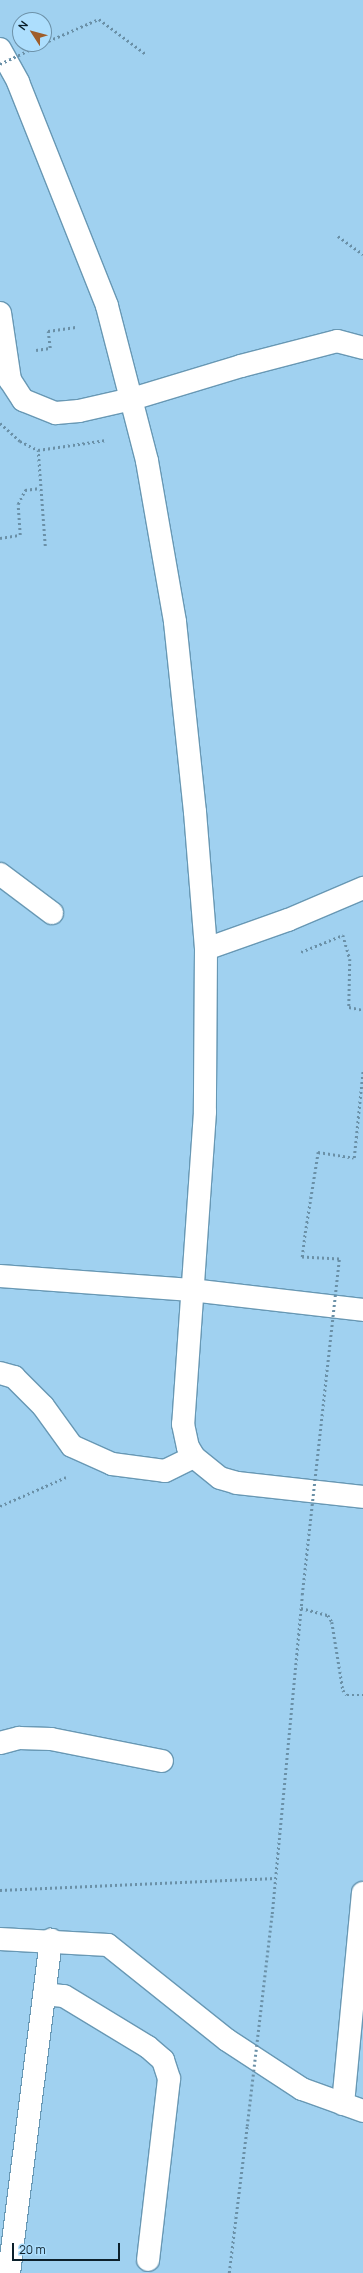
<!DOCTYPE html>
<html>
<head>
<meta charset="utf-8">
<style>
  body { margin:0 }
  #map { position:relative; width:363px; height:2273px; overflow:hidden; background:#a0d1f0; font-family:Manrope,sans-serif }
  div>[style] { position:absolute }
  .path>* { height:2.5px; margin-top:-1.25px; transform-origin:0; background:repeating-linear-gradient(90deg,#6a90a7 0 2px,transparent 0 5px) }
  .roads { filter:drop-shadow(1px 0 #6898b4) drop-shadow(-1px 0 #6898b4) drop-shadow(0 1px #6898b4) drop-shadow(0 -1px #6898b4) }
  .minor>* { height:22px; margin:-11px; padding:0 11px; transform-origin:11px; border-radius:11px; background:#fff }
  .path-bridge>* { height:2.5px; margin-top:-1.25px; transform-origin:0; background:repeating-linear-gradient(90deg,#6a90a7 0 2px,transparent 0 5px) }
  span { translate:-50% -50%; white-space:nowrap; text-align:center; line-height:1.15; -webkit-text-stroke:3.5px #addefd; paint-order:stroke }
  .north { position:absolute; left:12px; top:12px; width:40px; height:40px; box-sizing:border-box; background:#addefd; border:1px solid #6d92a9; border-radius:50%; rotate:306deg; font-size:11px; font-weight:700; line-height:16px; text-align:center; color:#0c202b }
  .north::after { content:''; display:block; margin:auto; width:14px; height:18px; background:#9f5d2a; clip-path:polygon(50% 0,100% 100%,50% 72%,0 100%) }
  .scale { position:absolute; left:12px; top:2243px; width:108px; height:18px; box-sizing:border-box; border:2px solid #0c202b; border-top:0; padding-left:5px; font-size:12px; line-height:14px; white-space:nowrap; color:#0c202b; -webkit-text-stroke:3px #addefd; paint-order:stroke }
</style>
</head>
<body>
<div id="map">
  <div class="path">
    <div style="left:44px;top:43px;width:60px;rotate:-23.6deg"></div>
    <div style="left:99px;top:19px;width:59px;rotate:36.7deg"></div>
    <div style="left:338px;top:236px;width:31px;rotate:36deg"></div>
    <div style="left:36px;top:350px;width:14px;rotate:-8deg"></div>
    <div style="left:50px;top:348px;width:17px;rotate:-97deg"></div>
    <div style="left:48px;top:331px;width:28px;rotate:-8deg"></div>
    <div style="left:0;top:423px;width:27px;rotate:42deg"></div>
    <div style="left:20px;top:441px;width:20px;rotate:27deg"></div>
    <div style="left:0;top:538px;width:20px;rotate:-9deg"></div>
    <div style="left:20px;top:535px;width:31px;rotate:-94deg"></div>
    <div style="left:18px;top:504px;width:16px;rotate:-63deg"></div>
    <div style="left:25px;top:490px;width:15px;rotate:-8deg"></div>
    <div style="left:45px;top:546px;width:96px;rotate:-94.2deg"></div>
    <div style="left:38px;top:450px;width:69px;rotate:-8.4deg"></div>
    <div style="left:301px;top:952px;width:45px;rotate:-22deg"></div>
    <div style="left:343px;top:935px;width:25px;rotate:74deg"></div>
    <div style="left:350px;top:959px;width:48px;rotate:91.2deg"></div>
    <div style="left:349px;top:1007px;width:14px;rotate:12deg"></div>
    <div style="left:305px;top:1233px;width:82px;rotate:-80.9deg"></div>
    <div style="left:318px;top:1152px;width:36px;rotate:9deg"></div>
    <div style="left:354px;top:1158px;width:88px;rotate:-84.2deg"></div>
    <div style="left:0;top:1506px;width:72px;rotate:-23.7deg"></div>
    <div style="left:301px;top:1608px;width:28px;rotate:15deg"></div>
    <div style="left:328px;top:1615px;width:8px;rotate:60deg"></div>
    <div style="left:332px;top:1622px;width:69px;rotate:80.8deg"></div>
    <div style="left:343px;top:1690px;width:6px;rotate:51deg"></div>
    <div style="left:347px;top:1695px;width:16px"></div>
    <div style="left:0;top:1890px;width:275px;rotate:-2.5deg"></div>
    <div style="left:272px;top:1914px;width:320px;rotate:-84.6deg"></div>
    <div style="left:229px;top:2273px;width:148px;rotate:-83deg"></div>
  </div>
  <div class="roads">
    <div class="minor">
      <div style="left:0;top:49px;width:38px;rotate:61deg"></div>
      <div style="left:18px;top:82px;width:241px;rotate:68.3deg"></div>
      <div style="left:107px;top:306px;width:160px;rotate:75.5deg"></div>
      <div style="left:147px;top:461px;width:163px;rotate:80.1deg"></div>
      <div style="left:175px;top:622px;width:191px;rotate:84deg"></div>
      <div style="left:195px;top:812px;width:137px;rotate:85.4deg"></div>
      <div style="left:206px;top:949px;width:163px;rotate:90.4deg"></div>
      <div style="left:205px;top:1112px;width:313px;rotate:94deg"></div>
      <div style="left:183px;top:1424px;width:24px;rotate:78deg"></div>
      <div style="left:188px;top:1447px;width:12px;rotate:59deg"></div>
      <div style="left:194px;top:1457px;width:33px;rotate:39deg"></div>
      <div style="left:220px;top:1478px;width:18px;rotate:16deg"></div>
      <div style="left:237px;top:1483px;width:127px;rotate:6.3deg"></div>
      <div style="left:0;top:313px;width:68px;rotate:81.5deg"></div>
      <div style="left:10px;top:380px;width:24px;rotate:57deg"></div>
      <div style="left:23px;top:400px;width:35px;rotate:22deg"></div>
      <div style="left:56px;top:413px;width:23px;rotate:-5deg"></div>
      <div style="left:79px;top:411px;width:54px;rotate:-12.8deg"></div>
      <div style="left:132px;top:399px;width:114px;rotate:-16.8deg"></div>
      <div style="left:241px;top:366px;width:99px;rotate:-14.6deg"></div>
      <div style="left:337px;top:341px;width:27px;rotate:15deg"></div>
      <div style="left:0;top:874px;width:65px;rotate:36.9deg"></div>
      <div style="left:206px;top:949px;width:87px;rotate:-19.5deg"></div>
      <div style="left:288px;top:920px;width:82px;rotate:-23.1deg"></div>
      <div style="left:0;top:1276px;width:192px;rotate:4.2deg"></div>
      <div style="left:191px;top:1290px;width:173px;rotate:6.6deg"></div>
      <div style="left:0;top:1373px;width:15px;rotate:16deg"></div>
      <div style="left:14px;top:1377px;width:41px;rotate:45deg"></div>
      <div style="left:43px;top:1406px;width:49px;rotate:54.1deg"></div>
      <div style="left:72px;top:1446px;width:44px;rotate:24.2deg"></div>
      <div style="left:112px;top:1464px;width:53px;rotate:7.5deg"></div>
      <div style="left:165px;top:1471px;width:32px;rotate:-26deg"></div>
      <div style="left:0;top:1743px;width:20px;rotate:-15deg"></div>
      <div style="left:19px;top:1738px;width:32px;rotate:2deg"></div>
      <div style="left:51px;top:1739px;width:113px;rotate:11.2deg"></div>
      <div style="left:0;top:1939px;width:108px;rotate:3.2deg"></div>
      <div style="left:108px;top:1945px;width:152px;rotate:38.6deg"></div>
      <div style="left:227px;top:2040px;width:90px;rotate:33.2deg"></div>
      <div style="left:302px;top:2089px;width:65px;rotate:19.8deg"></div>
      <div style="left:44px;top:1994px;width:20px;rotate:6deg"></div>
      <div style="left:64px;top:1996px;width:98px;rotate:31.3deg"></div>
      <div style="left:148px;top:2047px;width:20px;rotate:41deg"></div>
      <div style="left:163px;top:2060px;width:20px;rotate:72deg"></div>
      <div style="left:169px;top:2079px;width:182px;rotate:96.6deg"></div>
      <div style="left:343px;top:2104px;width:212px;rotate:-84.6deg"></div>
      <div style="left:9px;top:2273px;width:336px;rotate:-82.8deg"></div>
    </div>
  </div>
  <div class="path-bridge">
    <div style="left:0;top:64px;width:47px;rotate:-25.5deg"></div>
    <div style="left:302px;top:1595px;width:338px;rotate:-83.7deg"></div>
    <div style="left:339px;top:1259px;width:37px;rotate:-177deg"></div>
    <div style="left:302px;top:1257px;width:24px;rotate:-83deg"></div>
    <div style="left:247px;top:2126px;width:213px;rotate:-83.3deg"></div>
  </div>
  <div class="north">N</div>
  <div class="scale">20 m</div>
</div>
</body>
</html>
